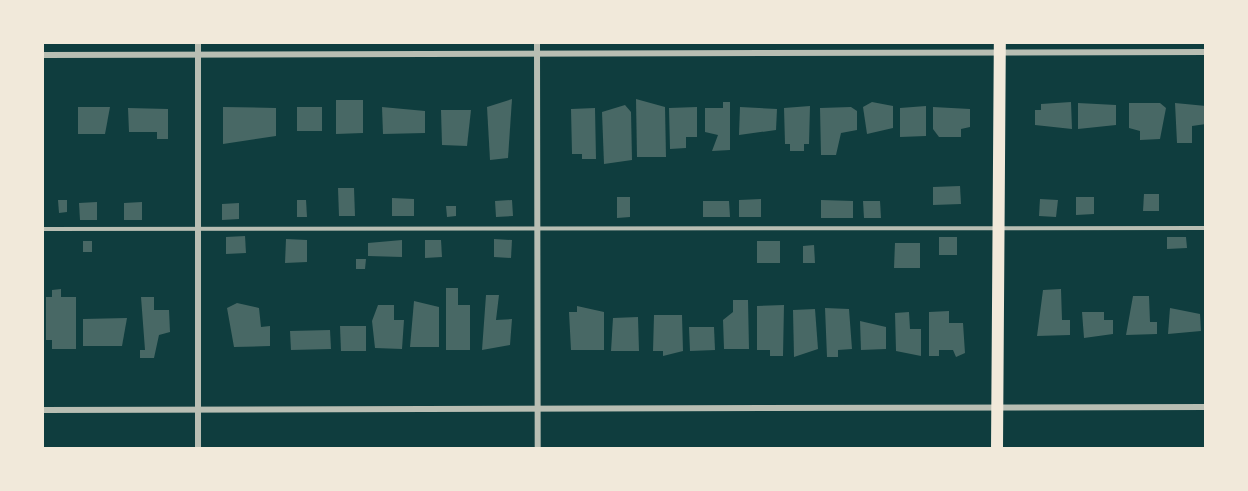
<!DOCTYPE html>
<html>
<head>
<meta charset="utf-8">
<style>
  body { margin:0 }
  #map { position:relative; width:1248px; height:491px; overflow:hidden; background:#0f3d3e; font-family:"PT Sans",sans-serif }
  div>[style] { position:absolute }
  .building>* { inset:0; background:#486865 }
  .service>* { height:4px; margin:-2px; padding:0 2px; transform-origin:2px; border-radius:2px; background:#b8beb3 }
  .minor>* { height:6px; margin:-3px; padding:0 3px; transform-origin:3px; border-radius:3px; background:#b8beb3 }
  .primary>* { height:12px; margin:-6px; padding:0 6px; transform-origin:6px; border-radius:6px; background:#f1e9da }
  span { translate:-50% -50%; white-space:nowrap; text-align:center; line-height:1.15; -webkit-text-stroke:4.5px #f1e9da; paint-order:stroke }
  .frame { position:absolute; inset:0; border:44px solid #f1e9da; pointer-events:none }
</style>
</head>
<body>
<div id="map">
  <div class="building">
    <div style="clip-path:polygon(512px 99px,508px 158px,490px 160px,487px 107px)"></div>
    <div style="clip-path:polygon(636px 99px,665px 107px,666px 157px,637px 157px)"></div>
    <div style="clip-path:polygon(336px 100px,363px 100px,363px 133px,336px 134px)"></div>
    <div style="clip-path:polygon(723px 102px,730px 102px,730px 150px,712px 151px,718px 135px,705px 132px,705px 108px,723px 108px)"></div>
    <div style="clip-path:polygon(872px 102px,893px 106px,893px 128px,867px 134px,863px 107px)"></div>
    <div style="clip-path:polygon(1071px 102px,1072px 129px,1035px 125px,1035px 110px,1041px 110px,1041px 104px)"></div>
    <div style="clip-path:polygon(1078px 103px,1116px 105px,1116px 125px,1078px 129px)"></div>
    <div style="clip-path:polygon(1129px 103px,1160px 103px,1166px 108px,1160px 139px,1140px 140px,1140px 131px,1129px 128px)"></div>
    <div style="clip-path:polygon(1175px 103px,1206px 106px,1206px 124px,1192px 126px,1192px 143px,1177px 143px)"></div>
    <div style="clip-path:polygon(625px 105px,631px 112px,632px 160px,604px 164px,602px 112px)"></div>
    <div style="clip-path:polygon(810px 106px,809px 144px,804px 144px,804px 151px,790px 151px,790px 144px,785px 144px,784px 108px)"></div>
    <div style="clip-path:polygon(926px 106px,926px 136px,900px 137px,900px 108px)"></div>
    <div style="clip-path:polygon(78px 107px,110px 107px,105px 134px,78px 134px)"></div>
    <div style="clip-path:polygon(223px 107px,276px 108px,276px 136px,223px 144px)"></div>
    <div style="clip-path:polygon(297px 107px,322px 107px,322px 131px,297px 131px)"></div>
    <div style="clip-path:polygon(382px 107px,425px 111px,425px 133px,383px 134px)"></div>
    <div style="clip-path:polygon(697px 107px,697px 137px,686px 137px,686px 148px,670px 149px,669px 108px)"></div>
    <div style="clip-path:polygon(740px 107px,777px 109px,776px 130px,739px 135px)"></div>
    <div style="clip-path:polygon(851px 107px,857px 111px,857px 130px,841px 133px,836px 155px,821px 155px,820px 108px)"></div>
    <div style="clip-path:polygon(933px 107px,970px 109px,970px 127px,961px 129px,961px 137px,939px 137px,933px 129px)"></div>
    <div style="clip-path:polygon(128px 108px,168px 109px,168px 139px,157px 139px,157px 132px,129px 132px)"></div>
    <div style="clip-path:polygon(595px 108px,596px 159px,582px 159px,582px 154px,572px 154px,571px 109px)"></div>
    <div style="clip-path:polygon(441px 110px,471px 110px,467px 146px,442px 145px)"></div>
    <div style="clip-path:polygon(960px 186px,961px 204px,933px 205px,933px 187px)"></div>
    <div style="clip-path:polygon(338px 188px,354px 188px,355px 216px,339px 216px)"></div>
    <div style="clip-path:polygon(1144px 194px,1159px 194px,1159px 211px,1143px 211px)"></div>
    <div style="clip-path:polygon(617px 197px,630px 197px,630px 217px,617px 218px)"></div>
    <div style="clip-path:polygon(1076px 197px,1094px 197px,1094px 214px,1076px 215px)"></div>
    <div style="clip-path:polygon(392px 198px,414px 199px,414px 216px,392px 216px)"></div>
    <div style="clip-path:polygon(761px 199px,761px 217px,739px 217px,739px 200px)"></div>
    <div style="clip-path:polygon(1040px 199px,1058px 200px,1056px 217px,1039px 216px)"></div>
    <div style="clip-path:polygon(58px 200px,67px 200px,67px 212px,59px 213px)"></div>
    <div style="clip-path:polygon(297px 200px,306px 200px,307px 217px,297px 217px)"></div>
    <div style="clip-path:polygon(512px 200px,513px 216px,496px 217px,495px 201px)"></div>
    <div style="clip-path:polygon(821px 200px,853px 201px,853px 218px,821px 218px)"></div>
    <div style="clip-path:polygon(703px 201px,729px 201px,730px 217px,703px 217px)"></div>
    <div style="clip-path:polygon(863px 201px,880px 201px,881px 218px,864px 218px)"></div>
    <div style="clip-path:polygon(97px 202px,97px 220px,80px 220px,79px 203px)"></div>
    <div style="clip-path:polygon(142px 202px,142px 220px,124px 220px,124px 203px)"></div>
    <div style="clip-path:polygon(239px 203px,239px 219px,222px 220px,222px 204px)"></div>
    <div style="clip-path:polygon(446px 206px,456px 206px,456px 216px,447px 217px)"></div>
    <div style="clip-path:polygon(245px 236px,246px 253px,226px 254px,226px 237px)"></div>
    <div style="clip-path:polygon(939px 237px,957px 237px,957px 255px,939px 255px)"></div>
    <div style="clip-path:polygon(1167px 237px,1186px 237px,1187px 248px,1167px 249px)"></div>
    <div style="clip-path:polygon(286px 239px,307px 240px,307px 262px,285px 263px)"></div>
    <div style="clip-path:polygon(494px 239px,512px 240px,511px 258px,494px 257px)"></div>
    <div style="clip-path:polygon(402px 240px,402px 257px,368px 256px,368px 243px)"></div>
    <div style="clip-path:polygon(425px 240px,441px 240px,442px 257px,425px 258px)"></div>
    <div style="clip-path:polygon(83px 241px,92px 241px,92px 252px,83px 252px)"></div>
    <div style="clip-path:polygon(757px 241px,780px 241px,780px 263px,757px 263px)"></div>
    <div style="clip-path:polygon(895px 243px,920px 243px,920px 268px,894px 268px)"></div>
    <div style="clip-path:polygon(814px 245px,815px 263px,803px 263px,803px 246px)"></div>
    <div style="clip-path:polygon(356px 259px,366px 259px,365px 269px,356px 269px)"></div>
    <div style="clip-path:polygon(446px 288px,458px 288px,458px 305px,470px 305px,470px 350px,446px 350px)"></div>
    <div style="clip-path:polygon(61px 289px,61px 297px,76px 297px,76px 349px,52px 349px,52px 340px,46px 340px,46px 297px,52px 297px,52px 290px)"></div>
    <div style="clip-path:polygon(1061px 289px,1062px 320px,1070px 320px,1070px 335px,1037px 336px,1043px 290px)"></div>
    <div style="clip-path:polygon(486px 295px,499px 295px,496px 320px,512px 319px,510px 345px,482px 350px)"></div>
    <div style="clip-path:polygon(1133px 296px,1149px 296px,1150px 322px,1157px 322px,1157px 334px,1126px 335px)"></div>
    <div style="clip-path:polygon(141px 297px,154px 297px,154px 310px,169px 310px,170px 332px,159px 335px,154px 358px,140px 358px,140px 350px,145px 350px)"></div>
    <div style="clip-path:polygon(733px 300px,748px 300px,749px 349px,724px 349px,723px 320px,733px 312px)"></div>
    <div style="clip-path:polygon(414px 301px,439px 307px,439px 347px,410px 347px)"></div>
    <div style="clip-path:polygon(237px 303px,259px 308px,261px 327px,270px 326px,270px 346px,234px 347px,227px 308px)"></div>
    <div style="clip-path:polygon(378px 305px,394px 305px,394px 320px,404px 320px,402px 349px,375px 348px,372px 321px)"></div>
    <div style="clip-path:polygon(784px 305px,783px 356px,770px 356px,770px 350px,757px 350px,757px 306px)"></div>
    <div style="clip-path:polygon(577px 306px,604px 312px,604px 350px,571px 350px,569px 312px,577px 312px)"></div>
    <div style="clip-path:polygon(825px 308px,849px 309px,852px 349px,838px 350px,838px 357px,827px 357px)"></div>
    <div style="clip-path:polygon(1170px 308px,1200px 314px,1201px 331px,1168px 334px)"></div>
    <div style="clip-path:polygon(815px 309px,818px 349px,794px 357px,793px 310px)"></div>
    <div style="clip-path:polygon(949px 311px,949px 323px,963px 323px,965px 353px,956px 357px,953px 350px,939px 350px,939px 356px,929px 356px,929px 312px)"></div>
    <div style="clip-path:polygon(909px 312px,910px 329px,921px 329px,921px 356px,896px 351px,895px 313px)"></div>
    <div style="clip-path:polygon(1082px 312px,1104px 312px,1104px 320px,1113px 320px,1113px 334px,1084px 338px)"></div>
    <div style="clip-path:polygon(654px 315px,682px 315px,683px 351px,663px 356px,663px 351px,653px 351px)"></div>
    <div style="clip-path:polygon(638px 317px,639px 351px,611px 351px,613px 318px)"></div>
    <div style="clip-path:polygon(127px 318px,122px 346px,83px 346px,83px 319px)"></div>
    <div style="clip-path:polygon(860px 321px,886px 327px,886px 349px,861px 350px)"></div>
    <div style="clip-path:polygon(340px 326px,366px 326px,366px 351px,341px 351px)"></div>
    <div style="clip-path:polygon(689px 327px,714px 327px,715px 350px,690px 351px)"></div>
    <div style="clip-path:polygon(330px 330px,331px 349px,291px 350px,290px 331px)"></div>
  </div>
  <div class="service">
    <div style="left:42px;top:229px;width:1164px;rotate:-0.05deg"></div>
  </div>
  <div class="minor">
    <div style="left:537px;top:42px;width:407px;rotate:89.9deg"></div>
    <div style="left:42px;top:55px;width:1164px;rotate:-0.15deg"></div>
    <div style="left:42px;top:410px;width:1164px;rotate:-0.15deg"></div>
    <div style="left:198px;top:449px;width:407px;rotate:-90deg"></div>
  </div>
  <div class="primary">
    <div style="left:997px;top:449px;width:407px;rotate:-89.6deg"></div>
  </div>
  <div class="frame"></div>
</div>
</body>
</html>
